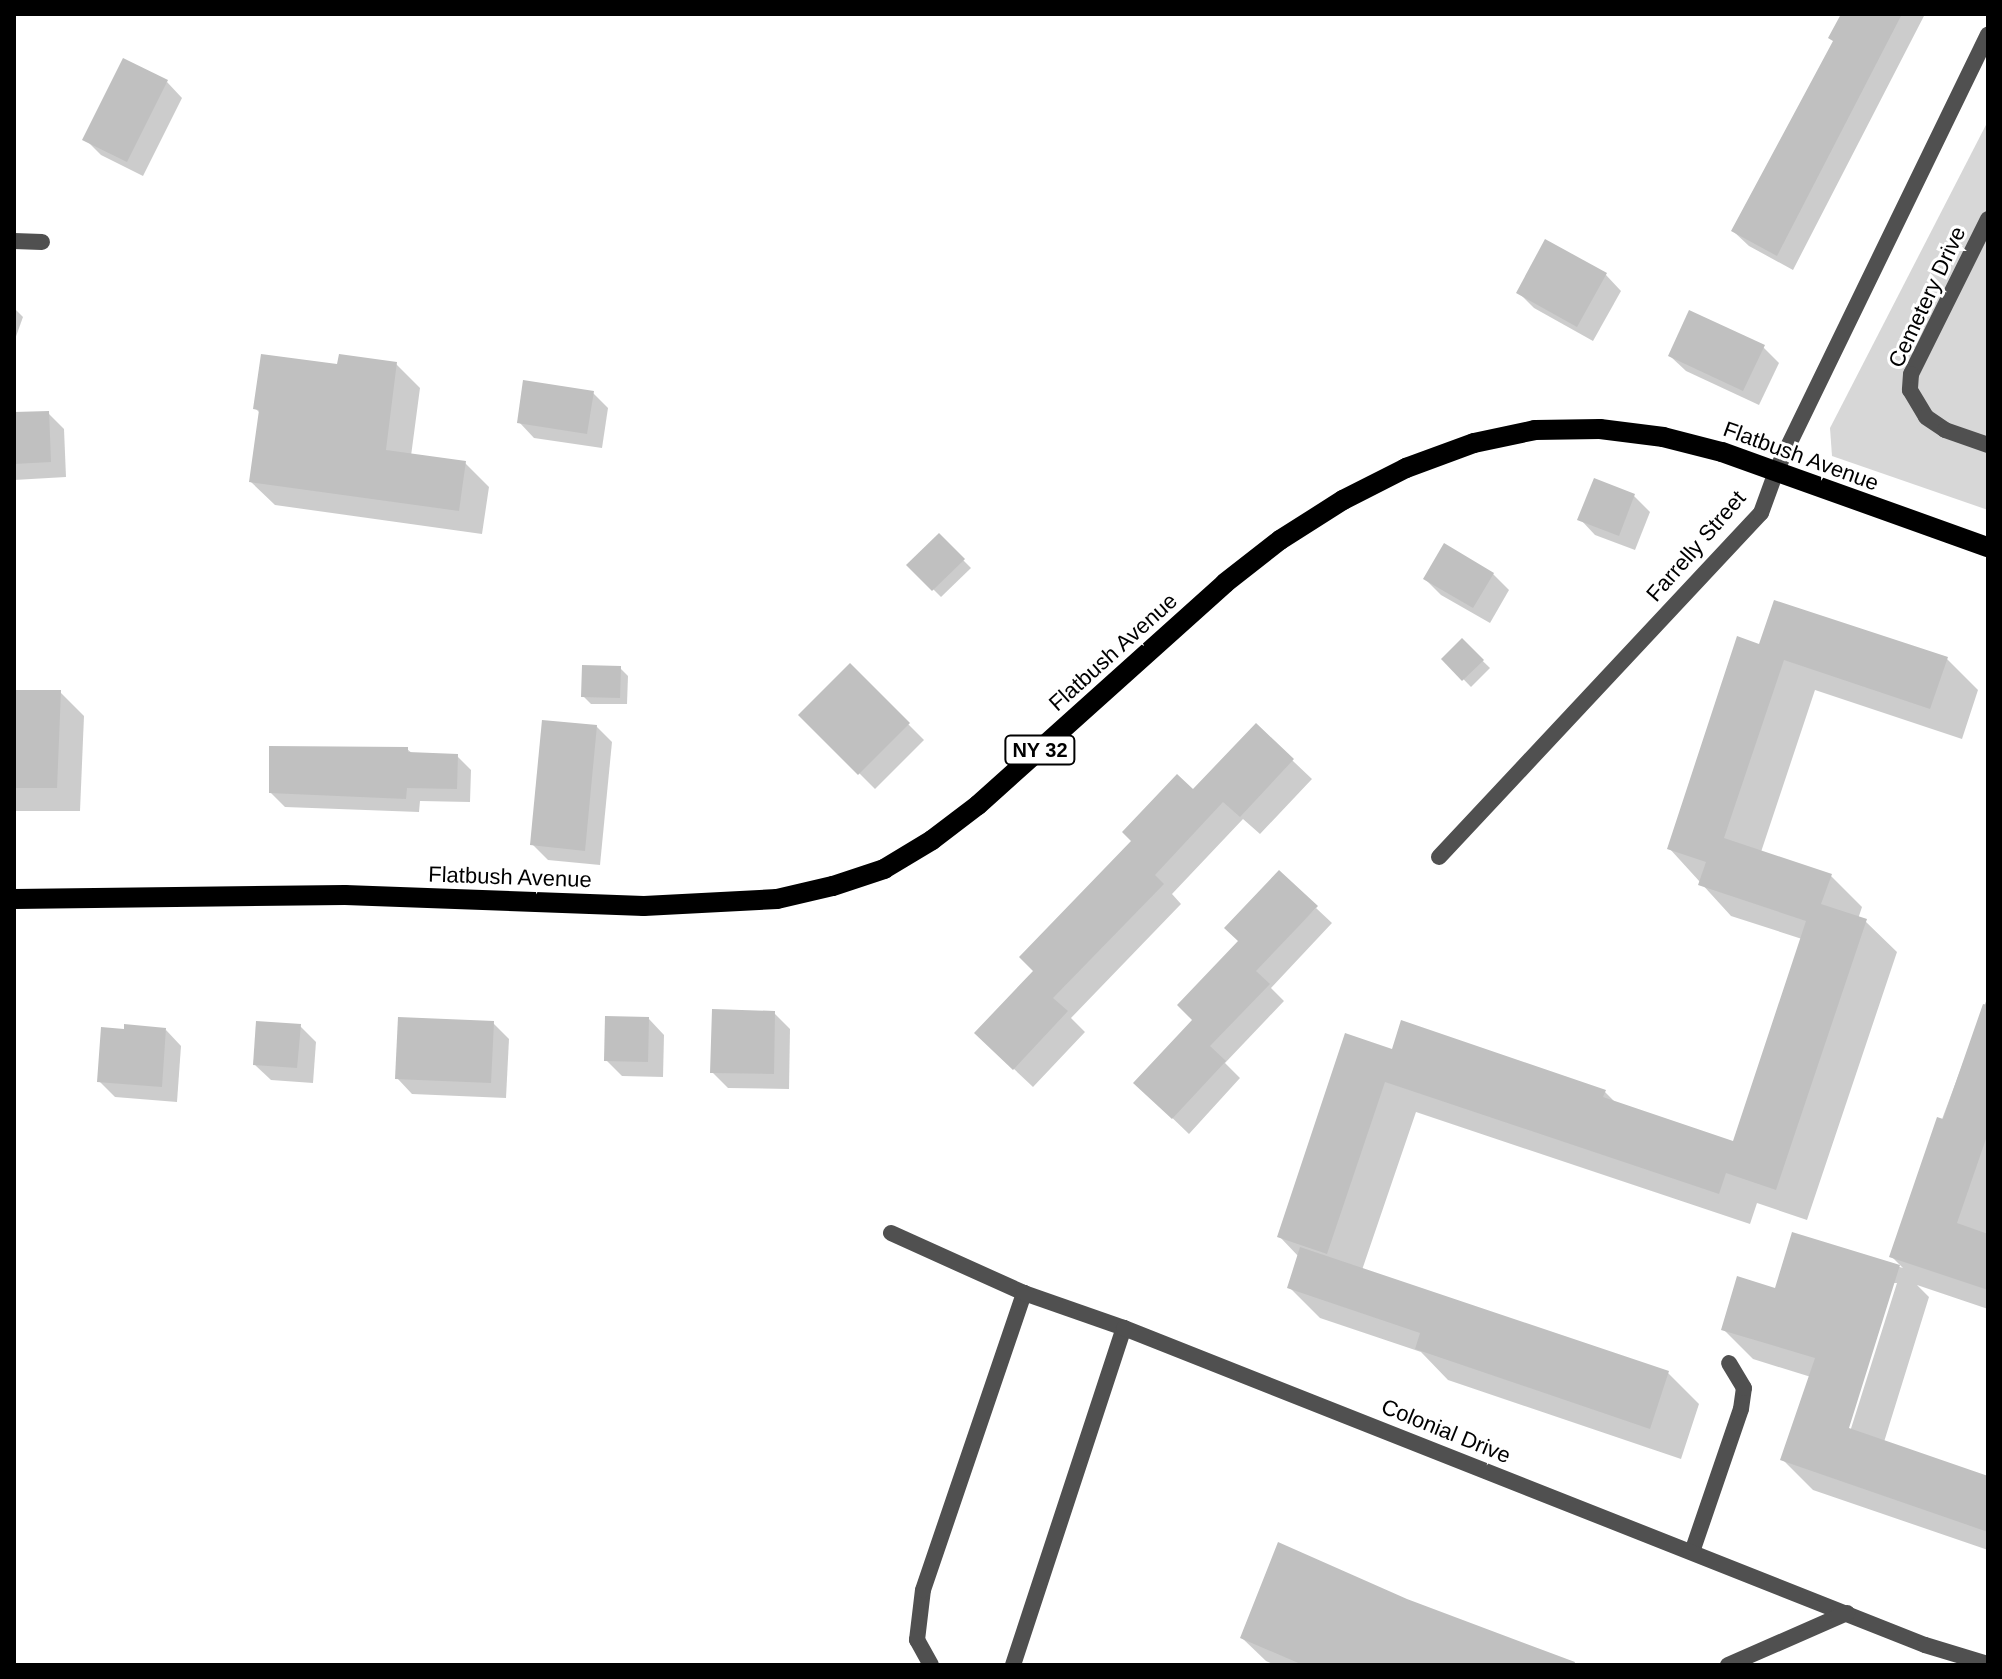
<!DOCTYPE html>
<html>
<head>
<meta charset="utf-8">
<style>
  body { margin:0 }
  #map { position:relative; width:2002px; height:1679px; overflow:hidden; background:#fff; font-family:Arial,sans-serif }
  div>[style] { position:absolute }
  .green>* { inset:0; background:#d7d7d7 }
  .shadow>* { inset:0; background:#0003 }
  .building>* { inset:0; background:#c0c0c0 }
  .service>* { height:16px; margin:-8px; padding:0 8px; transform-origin:8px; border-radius:8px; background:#505050 }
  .minor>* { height:16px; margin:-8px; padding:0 8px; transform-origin:8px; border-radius:8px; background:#505050 }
  .tertiary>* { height:16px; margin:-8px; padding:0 8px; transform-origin:8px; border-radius:8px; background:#505050 }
  .primary>* { height:20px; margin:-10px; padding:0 10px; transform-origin:10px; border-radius:10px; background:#000 }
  span { translate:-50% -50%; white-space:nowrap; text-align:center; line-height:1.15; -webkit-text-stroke:6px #fff; paint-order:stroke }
  .shield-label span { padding:2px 6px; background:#fff; border:2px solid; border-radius:6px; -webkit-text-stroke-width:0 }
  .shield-label { font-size:20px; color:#000; font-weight:700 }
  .street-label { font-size:22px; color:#000 }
  .frame { position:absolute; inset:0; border:16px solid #000; pointer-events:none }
</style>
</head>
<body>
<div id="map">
  <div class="green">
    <div style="clip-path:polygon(1988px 121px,1988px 510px,1832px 456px,1830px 428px)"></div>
  </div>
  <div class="shadow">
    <div style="clip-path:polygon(1843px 14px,1925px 14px,1793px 270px,1749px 246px,1733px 231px,1835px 42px)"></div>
    <div style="clip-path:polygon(167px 82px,182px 98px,143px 176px,101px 155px,85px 139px)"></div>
    <div style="clip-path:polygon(1606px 275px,1621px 291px,1593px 341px,1534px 308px,1518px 292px)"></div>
    <div style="clip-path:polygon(14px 308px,23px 317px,14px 342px)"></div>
    <div style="clip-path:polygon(1763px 347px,1779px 363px,1759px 405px,1686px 371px,1670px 356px)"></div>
    <div style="clip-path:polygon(396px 364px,420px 388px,411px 456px,465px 463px,489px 487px,482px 534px,275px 505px,251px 482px,260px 413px,255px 408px)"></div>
    <div style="clip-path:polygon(593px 393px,608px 408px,602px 448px,534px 438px,519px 422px)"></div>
    <div style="clip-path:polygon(48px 413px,64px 429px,66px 477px,14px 480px,14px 414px)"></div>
    <div style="clip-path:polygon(1634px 496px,1650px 512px,1635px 550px,1595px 535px,1580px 519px)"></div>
    <div style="clip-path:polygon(939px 536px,971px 568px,941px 597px,909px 565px)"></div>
    <div style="clip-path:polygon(1493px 574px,1509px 590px,1490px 623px,1441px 595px,1425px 579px)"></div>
    <div style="clip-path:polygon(1462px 641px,1490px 668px,1471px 687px,1444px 659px)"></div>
    <div style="clip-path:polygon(1760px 646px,1947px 659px,1978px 690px,1962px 739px,1815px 690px,1761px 852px,1831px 876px,1862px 907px,1858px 919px,1865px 921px,1897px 952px,1807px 1220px,1757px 1203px,1750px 1224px,1416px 1112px,1362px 1270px,1668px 1373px,1699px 1404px,1681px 1459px,1448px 1380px,1421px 1352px,1320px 1318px,1289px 1287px,1299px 1257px,1279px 1236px,1393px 1051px,1605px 1092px,1616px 1103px,1734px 1143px,1802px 939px,1731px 916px,1669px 848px)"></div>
    <div style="clip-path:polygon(850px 666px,924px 740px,875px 789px,801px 715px)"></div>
    <div style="clip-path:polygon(620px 668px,628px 676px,627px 704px,591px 704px,583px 696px)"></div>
    <div style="clip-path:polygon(14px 692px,60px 692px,84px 716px,80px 811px,14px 811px)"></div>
    <div style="clip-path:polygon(596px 726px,612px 742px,600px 865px,548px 860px,532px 844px)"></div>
    <div style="clip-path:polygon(1256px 726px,1312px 779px,1260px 834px,1243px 819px,1172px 894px,1181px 904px,1071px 1018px,1085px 1032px,1033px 1087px,996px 1052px,1036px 971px)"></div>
    <div style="clip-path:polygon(407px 749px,413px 754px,457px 756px,471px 770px,470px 802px,420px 801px,419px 812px,285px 807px,271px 793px)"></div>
    <div style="clip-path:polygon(1316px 908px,1332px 923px,1271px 988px,1284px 1001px,1225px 1063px,1240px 1078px,1189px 1134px,1136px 1083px)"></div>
    <div style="clip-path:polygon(evenodd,1988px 996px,1988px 1309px,1917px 1285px,1929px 1297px,1884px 1442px,1988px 1478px,1988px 1550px,1813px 1490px,1783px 1460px,1811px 1377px,1753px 1359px,1723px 1329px,1776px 1290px,1793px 1235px,1903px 1268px,1891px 1256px,1988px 996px,1892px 1283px,1897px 1283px,1848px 1438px,1845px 1437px,1892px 1283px)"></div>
    <div style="clip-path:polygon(774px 1013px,790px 1029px,789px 1089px,728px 1088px,712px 1072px)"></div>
    <div style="clip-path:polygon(649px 1019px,664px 1035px,663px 1077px,622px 1076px,606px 1060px)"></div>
    <div style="clip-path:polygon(493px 1023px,509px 1039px,506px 1098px,412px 1094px,397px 1078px)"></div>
    <div style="clip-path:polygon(300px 1026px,316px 1042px,313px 1083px,271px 1080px,255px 1065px)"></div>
    <div style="clip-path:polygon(166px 1030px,181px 1046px,177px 1102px,115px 1097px,100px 1082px)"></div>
    <div style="clip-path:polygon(1242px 1638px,1547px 1665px,1275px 1665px,1266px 1661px)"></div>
  </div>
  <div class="building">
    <div style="clip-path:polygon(1841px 14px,1902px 14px,1777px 256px,1731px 231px,1833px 41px,1828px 38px)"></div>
    <div style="clip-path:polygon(123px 58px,168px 80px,127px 162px,82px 140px)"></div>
    <div style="clip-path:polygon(1545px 239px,1607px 273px,1577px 327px,1516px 293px)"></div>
    <div style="clip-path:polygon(1689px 310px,1765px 345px,1743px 391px,1668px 356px)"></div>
    <div style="clip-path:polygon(261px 354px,337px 364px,339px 354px,397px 362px,386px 450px,466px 461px,459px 511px,249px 482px,259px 410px,253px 409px)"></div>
    <div style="clip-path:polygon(523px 380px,594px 391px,587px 434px,517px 423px)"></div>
    <div style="clip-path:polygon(49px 411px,51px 462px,14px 464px,14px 412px)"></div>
    <div style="clip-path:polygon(1594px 478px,1635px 494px,1619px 536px,1577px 520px)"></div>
    <div style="clip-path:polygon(939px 533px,965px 559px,932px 591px,906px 565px)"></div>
    <div style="clip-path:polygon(1444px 543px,1494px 573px,1473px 608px,1423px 579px)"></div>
    <div style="clip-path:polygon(1774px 600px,1948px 657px,1930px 709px,1784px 660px,1724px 838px,1832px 874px,1821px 904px,1867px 919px,1776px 1190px,1726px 1173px,1719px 1194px,1385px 1082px,1327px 1254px,1277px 1237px,1345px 1033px,1392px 1049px,1401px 1020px,1606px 1090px,1603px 1097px,1733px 1141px,1806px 921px,1698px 885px,1706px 862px,1667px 849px,1737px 636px,1759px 644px)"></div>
    <div style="clip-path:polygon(1462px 638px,1484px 660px,1462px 681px,1441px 659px)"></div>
    <div style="clip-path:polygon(850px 663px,910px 723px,858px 775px,798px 715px)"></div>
    <div style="clip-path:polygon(582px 665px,621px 666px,620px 698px,581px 697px)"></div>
    <div style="clip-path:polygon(14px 690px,61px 690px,57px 788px,14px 788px)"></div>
    <div style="clip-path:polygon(542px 720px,597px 725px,585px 851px,530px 845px)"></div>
    <div style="clip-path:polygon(1256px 723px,1294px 759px,1240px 817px,1223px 802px,1155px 875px,1164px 884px,1053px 998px,1068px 1011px,1013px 1070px,974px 1033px,1033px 971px,1019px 957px,1131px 841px,1122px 832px,1177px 774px,1193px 789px)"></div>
    <div style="clip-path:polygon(269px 746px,408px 747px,408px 752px,458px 754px,457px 789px,407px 788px,406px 799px,269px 793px)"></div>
    <div style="clip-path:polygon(1279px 870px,1318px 906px,1256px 971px,1270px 984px,1210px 1046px,1226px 1061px,1172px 1119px,1133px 1083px,1192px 1020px,1177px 1005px,1238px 941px,1224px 928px)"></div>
    <div style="clip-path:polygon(1983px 1004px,1988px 1005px,1988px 1133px,1957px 1223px,1988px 1234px,1988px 1290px,1889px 1257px,1937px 1117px,1943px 1119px)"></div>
    <div style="clip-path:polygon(712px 1009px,775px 1011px,774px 1074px,710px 1073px)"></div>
    <div style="clip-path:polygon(605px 1016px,649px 1017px,648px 1062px,604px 1061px)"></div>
    <div style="clip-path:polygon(398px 1017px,494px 1021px,491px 1083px,395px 1079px)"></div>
    <div style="clip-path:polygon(256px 1021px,301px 1024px,297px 1068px,253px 1065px)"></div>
    <div style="clip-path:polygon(124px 1024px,166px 1028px,162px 1087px,97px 1082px,101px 1027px,124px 1029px)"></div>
    <div style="clip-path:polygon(1792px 1232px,1900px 1265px,1849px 1428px,1988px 1476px,1988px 1532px,1780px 1460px,1815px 1358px,1721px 1330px,1737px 1276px,1775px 1288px)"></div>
    <div style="clip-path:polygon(1300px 1247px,1669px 1371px,1650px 1429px,1415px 1349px,1420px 1333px,1287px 1288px)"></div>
    <div style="clip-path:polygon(1278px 1542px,1407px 1599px,1575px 1662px,1574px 1665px,1303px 1665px,1240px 1638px)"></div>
  </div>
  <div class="service">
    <div style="left:1988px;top:219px;width:173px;rotate:116.4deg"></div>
    <div style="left:1911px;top:374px;width:16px;rotate:94deg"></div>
    <div style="left:1910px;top:390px;width:31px;rotate:59deg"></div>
    <div style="left:1926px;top:417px;width:23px;rotate:34deg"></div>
    <div style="left:1945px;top:430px;width:46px;rotate:19.2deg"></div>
    <div style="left:14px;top:241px;width:28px;rotate:2deg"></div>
    <div style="left:1692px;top:1552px;width:151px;rotate:-71.1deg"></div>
    <div style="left:1741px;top:1409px;width:21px;rotate:-82deg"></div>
    <div style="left:1744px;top:1388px;width:29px;rotate:-121deg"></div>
    <div style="left:931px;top:1665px;width:29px;rotate:-119deg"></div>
    <div style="left:917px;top:1640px;width:50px;rotate:-83.2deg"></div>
    <div style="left:923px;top:1590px;width:314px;rotate:-71.2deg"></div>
    <div style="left:1013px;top:1665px;width:355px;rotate:-71.8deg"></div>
  </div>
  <div class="minor">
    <div style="left:1439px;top:857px;width:471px;rotate:-46.9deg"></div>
    <div style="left:1761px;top:513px;width:47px;rotate:-70deg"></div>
    <div style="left:891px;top:1233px;width:146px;rotate:24.3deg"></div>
    <div style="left:1024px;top:1293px;width:106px;rotate:19.3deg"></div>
    <div style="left:1124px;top:1328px;width:861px;rotate:21.59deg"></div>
    <div style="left:1925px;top:1645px;width:66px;rotate:16.8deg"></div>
    <div style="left:1728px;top:1665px;width:130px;rotate:-23.6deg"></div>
  </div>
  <div class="tertiary">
    <div style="left:1777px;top:469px;width:483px;rotate:-64.1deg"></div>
  </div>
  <div class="primary">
    <div style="left:14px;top:899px;width:331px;rotate:-0.7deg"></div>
    <div style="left:345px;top:895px;width:299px;rotate:2.1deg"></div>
    <div style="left:644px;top:906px;width:133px;rotate:-3deg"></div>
    <div style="left:777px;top:899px;width:57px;rotate:-13.1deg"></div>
    <div style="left:833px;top:886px;width:54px;rotate:-18.4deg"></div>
    <div style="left:884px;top:869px;width:56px;rotate:-31.1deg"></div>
    <div style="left:932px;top:840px;width:58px;rotate:-37.3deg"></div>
    <div style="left:978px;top:805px;width:332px;rotate:-41.9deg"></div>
    <div style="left:1225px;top:583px;width:70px;rotate:-38deg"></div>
    <div style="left:1280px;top:540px;width:75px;rotate:-32.4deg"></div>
    <div style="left:1343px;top:500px;width:71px;rotate:-26.9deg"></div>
    <div style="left:1406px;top:468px;width:72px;rotate:-20.2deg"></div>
    <div style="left:1474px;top:443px;width:62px;rotate:-12deg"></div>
    <div style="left:1535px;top:430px;width:65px;rotate:-0.9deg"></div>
    <div style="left:1600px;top:429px;width:64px;rotate:7.2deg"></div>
    <div style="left:1663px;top:437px;width:61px;rotate:14.3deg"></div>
    <div style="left:1722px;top:452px;width:282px;rotate:19.7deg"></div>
  </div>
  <div class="shield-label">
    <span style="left:1040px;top:750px">NY 32</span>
  </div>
  <div class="street-label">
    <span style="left:1927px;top:297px;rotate:-65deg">Cemetery Drive</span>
    <span style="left:1801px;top:456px;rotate:20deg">Flatbush Avenue</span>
    <span style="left:1696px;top:546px;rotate:-49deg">Farrelly Street</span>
    <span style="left:1113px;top:652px;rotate:-42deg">Flatbush Avenue</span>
    <span style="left:510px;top:877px;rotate:2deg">Flatbush Avenue</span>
    <span style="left:1446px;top:1431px;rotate:22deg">Colonial Drive</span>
  </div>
  <div class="frame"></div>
</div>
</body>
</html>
